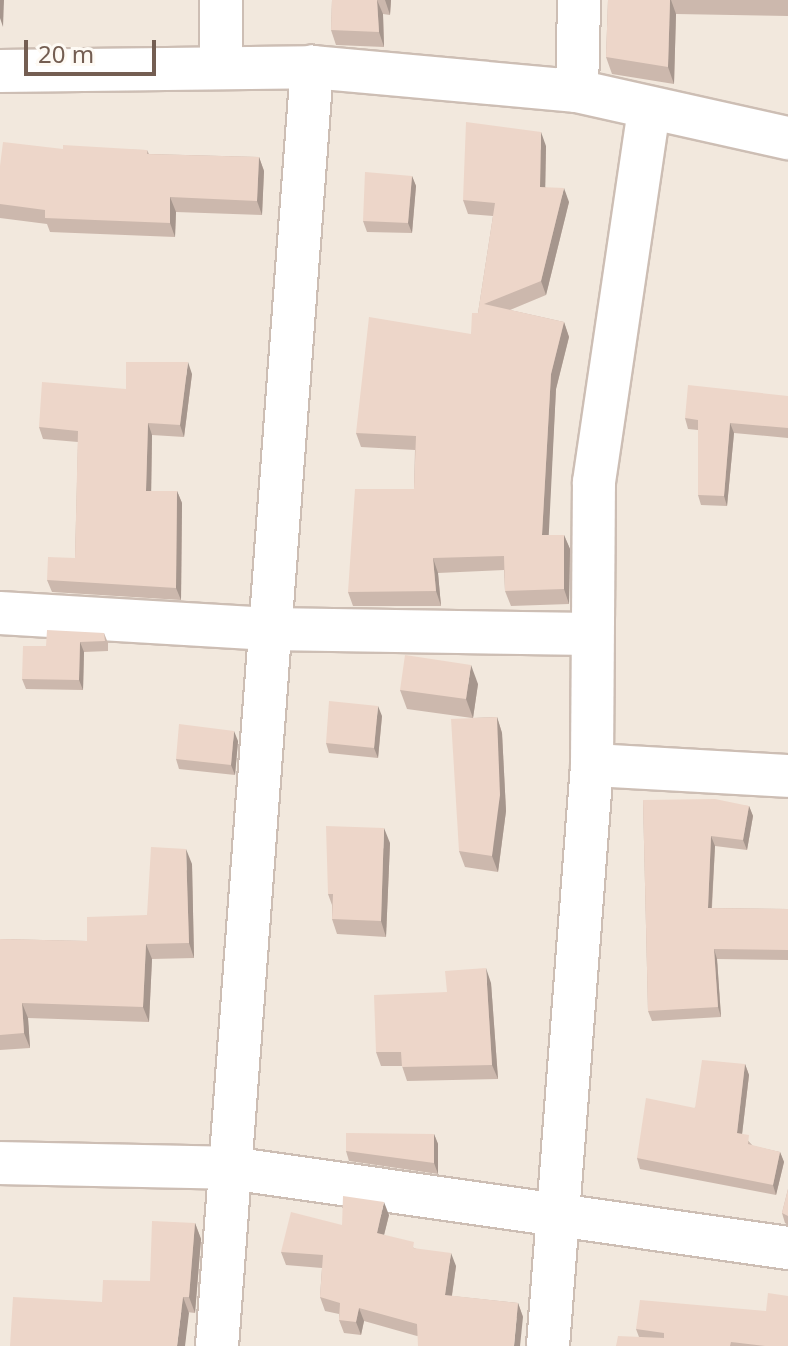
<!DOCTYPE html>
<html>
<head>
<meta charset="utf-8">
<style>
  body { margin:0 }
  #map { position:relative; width:788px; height:1346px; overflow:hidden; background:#fbf6ee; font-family:"Noto Sans",sans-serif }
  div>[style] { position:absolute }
  .residential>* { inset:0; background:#f2e8dd }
  .roads { filter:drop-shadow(2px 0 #cdbeb4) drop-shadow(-2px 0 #cdbeb4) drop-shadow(0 2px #cdbeb4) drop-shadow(0 -2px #cdbeb4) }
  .street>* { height:42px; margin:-21px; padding:0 21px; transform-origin:21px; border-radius:21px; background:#fff }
  .wall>* { inset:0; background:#ccb8ad }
  .shaded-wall>* { inset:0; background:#a6968d }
  .building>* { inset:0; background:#edd6c9 }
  span { translate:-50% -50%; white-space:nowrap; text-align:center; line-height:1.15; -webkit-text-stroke:7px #fefaf4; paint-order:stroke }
  .scale { position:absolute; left:24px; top:40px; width:132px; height:36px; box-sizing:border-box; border:4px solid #745e52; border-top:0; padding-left:10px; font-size:24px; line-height:28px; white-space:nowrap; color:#745e52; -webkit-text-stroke:6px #fefaf4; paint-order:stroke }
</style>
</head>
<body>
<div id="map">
  <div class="residential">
    <div style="clip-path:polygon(0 0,788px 0,788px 1346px,0 1346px)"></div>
  </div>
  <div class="roads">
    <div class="street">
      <div style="left:221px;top:0;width:65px;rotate:90deg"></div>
      <div style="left:0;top:71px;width:312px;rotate:-0.7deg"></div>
      <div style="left:312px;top:67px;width:266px;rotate:5.2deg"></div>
      <div style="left:577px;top:91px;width:216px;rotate:12.6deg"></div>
      <div style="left:577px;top:91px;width:91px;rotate:-88.7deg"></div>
      <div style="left:0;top:613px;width:270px;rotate:3.4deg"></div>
      <div style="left:270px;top:629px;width:321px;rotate:0.9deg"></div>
      <div style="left:592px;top:765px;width:196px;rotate:3.2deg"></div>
      <div style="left:0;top:1163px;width:230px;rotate:1.2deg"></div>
      <div style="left:230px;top:1168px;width:564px;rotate:8.16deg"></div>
      <div style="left:217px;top:1346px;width:1283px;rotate:-85.75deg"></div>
      <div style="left:548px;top:1346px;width:583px;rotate:-85.67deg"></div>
      <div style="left:592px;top:765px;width:283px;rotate:-89.6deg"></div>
      <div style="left:594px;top:482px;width:378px;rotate:-81.6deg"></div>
    </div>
  </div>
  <div class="wall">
    <div style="clip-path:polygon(332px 0,391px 0,390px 15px,383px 14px,384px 47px,336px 45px,331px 30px)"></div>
    <div style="clip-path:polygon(608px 0,788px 0,788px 16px,676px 14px,674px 84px,612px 74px,606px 57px)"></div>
    <div style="clip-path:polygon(546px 146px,545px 187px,569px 202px,546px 295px,510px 310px,564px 322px,569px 337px,556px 389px,548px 535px,564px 535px,570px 549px,569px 604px,511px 606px,505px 591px,504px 570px,438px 573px,441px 606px,353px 606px,348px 592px,414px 489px,415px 450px,361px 447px,356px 433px,471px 334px,478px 313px,493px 216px,468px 214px,463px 200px)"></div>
    <div style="clip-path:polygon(63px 149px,147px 150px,149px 154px,259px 157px,264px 171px,262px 215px,176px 212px,175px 237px,50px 232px,47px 224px,0 218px,0 166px)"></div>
    <div style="clip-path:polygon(412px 176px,416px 186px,412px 233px,367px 232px,363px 221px)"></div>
    <div style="clip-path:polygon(192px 374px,184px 437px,152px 435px,151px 491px,177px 491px,182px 503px,181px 600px,52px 592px,47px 580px,75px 558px,78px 442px,43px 439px,39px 427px,126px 389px)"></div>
    <div style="clip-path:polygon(788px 396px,788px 438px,734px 433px,727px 506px,701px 505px,698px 495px,698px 430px,688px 429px,685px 418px)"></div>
    <div style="clip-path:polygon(104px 633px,108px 643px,108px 651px,84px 652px,83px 690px,26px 689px,22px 679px,46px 646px)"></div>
    <div style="clip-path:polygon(478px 684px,473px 718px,497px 717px,502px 733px,506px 811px,498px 872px,465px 867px,459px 851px,472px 718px,407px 709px,400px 690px)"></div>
    <div style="clip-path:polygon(382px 716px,378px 758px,329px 753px,326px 743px)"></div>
    <div style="clip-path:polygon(238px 741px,235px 775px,179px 769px,176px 759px)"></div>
    <div style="clip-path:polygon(643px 800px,749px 806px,753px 816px,747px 850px,715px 846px,712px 908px,788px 909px,788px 960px,717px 959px,721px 1017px,652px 1021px,648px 1011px)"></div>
    <div style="clip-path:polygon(390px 843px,386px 937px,337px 934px,332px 919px,332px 905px,328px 894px)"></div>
    <div style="clip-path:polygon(192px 864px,194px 958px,152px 959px,149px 1022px,28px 1018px,30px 1048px,0 1050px,0 939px,87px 941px,147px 915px)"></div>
    <div style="clip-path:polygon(491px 983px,498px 1079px,407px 1081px,402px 1066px,381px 1066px,376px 1052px,447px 992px)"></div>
    <div style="clip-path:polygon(745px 1064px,749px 1075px,742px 1134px,753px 1146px,780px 1152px,784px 1162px,776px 1195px,640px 1169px,637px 1158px)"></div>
    <div style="clip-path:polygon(434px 1134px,438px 1144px,438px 1174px,349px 1161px,346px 1151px)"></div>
    <div style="clip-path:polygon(788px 1189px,788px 1225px,785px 1223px,782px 1213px)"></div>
    <div style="clip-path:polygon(389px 1215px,384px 1235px,456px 1266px,452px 1296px,518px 1303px,523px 1317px,417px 1336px,364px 1321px,361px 1335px,344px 1333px,339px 1320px,339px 1314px,325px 1311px,320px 1297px,322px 1268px,286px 1265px,281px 1252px,342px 1225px)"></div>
    <div style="clip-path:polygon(195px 1223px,201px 1239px,195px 1313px,102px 1302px,150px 1281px)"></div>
    <div style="clip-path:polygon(766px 1311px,788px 1346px,616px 1346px,639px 1337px,636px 1329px)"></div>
  </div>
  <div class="shaded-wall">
    <div style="clip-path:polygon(0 0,4px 0,3px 27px,0 18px)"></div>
    <div style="clip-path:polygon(377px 0,383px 14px,384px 47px,379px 32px)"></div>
    <div style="clip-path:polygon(385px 0,391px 0,390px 15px)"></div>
    <div style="clip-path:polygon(670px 0,671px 0,676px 14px,674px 84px,668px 67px)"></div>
    <div style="clip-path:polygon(541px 132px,546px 146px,545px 201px,540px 187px)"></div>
    <div style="clip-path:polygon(259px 157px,264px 171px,262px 215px,257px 201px)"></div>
    <div style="clip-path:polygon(412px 176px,416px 186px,412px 233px,408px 223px)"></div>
    <div style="clip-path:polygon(564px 188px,569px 202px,546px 295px,541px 281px)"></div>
    <div style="clip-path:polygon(170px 197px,176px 212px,175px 237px,170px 223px)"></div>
    <div style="clip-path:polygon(564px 322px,569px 337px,556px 389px,548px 550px,542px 535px,551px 374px)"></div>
    <div style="clip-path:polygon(188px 362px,192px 374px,184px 437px,180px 425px)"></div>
    <div style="clip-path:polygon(148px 423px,152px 435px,151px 503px,146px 491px)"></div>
    <div style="clip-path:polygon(730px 423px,734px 433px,727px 506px,724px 496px)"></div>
    <div style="clip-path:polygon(177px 491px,182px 503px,181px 600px,176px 588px)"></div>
    <div style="clip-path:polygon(564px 535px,570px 549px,569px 604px,564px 589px)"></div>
    <div style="clip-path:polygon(433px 558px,438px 573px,441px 606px,436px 591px)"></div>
    <div style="clip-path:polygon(80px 642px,84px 652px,83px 690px,79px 680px)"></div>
    <div style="clip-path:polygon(471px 665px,478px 684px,473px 718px,466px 699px)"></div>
    <div style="clip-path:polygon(378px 706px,382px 716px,378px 758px,374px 748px)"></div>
    <div style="clip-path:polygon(497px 717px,502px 733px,506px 811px,498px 872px,492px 856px)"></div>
    <div style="clip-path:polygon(234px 731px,238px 741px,235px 775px,231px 765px)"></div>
    <div style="clip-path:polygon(749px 806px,753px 816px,747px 850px,743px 840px)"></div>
    <div style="clip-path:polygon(384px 828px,390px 843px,386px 937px,381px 921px)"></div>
    <div style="clip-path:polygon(711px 836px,715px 846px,711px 918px,708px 908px)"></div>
    <div style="clip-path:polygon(186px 849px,192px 864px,194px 958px,189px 943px)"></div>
    <div style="clip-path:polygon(146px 944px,152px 959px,149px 1022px,143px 1007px)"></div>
    <div style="clip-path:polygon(714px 949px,717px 959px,721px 1017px,718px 1007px)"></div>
    <div style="clip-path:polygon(486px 968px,491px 983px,498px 1079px,492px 1065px)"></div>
    <div style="clip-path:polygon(22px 1003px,28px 1018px,30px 1048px,24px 1033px)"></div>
    <div style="clip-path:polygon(745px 1064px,749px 1075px,741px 1143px,737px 1133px)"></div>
    <div style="clip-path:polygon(434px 1134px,438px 1144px,438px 1174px,434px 1163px)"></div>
    <div style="clip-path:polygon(780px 1152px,784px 1162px,776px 1195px,773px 1185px)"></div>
    <div style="clip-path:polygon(384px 1202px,389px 1215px,381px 1247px,377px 1233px)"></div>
    <div style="clip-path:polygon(195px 1223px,201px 1239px,195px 1313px,189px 1297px)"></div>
    <div style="clip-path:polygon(451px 1253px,456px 1266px,450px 1308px,445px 1295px)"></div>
    <div style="clip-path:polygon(183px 1297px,189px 1313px,185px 1346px,177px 1346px)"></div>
    <div style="clip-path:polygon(518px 1303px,523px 1317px,520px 1346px,514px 1346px)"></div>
    <div style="clip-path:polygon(359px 1308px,364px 1321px,361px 1335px,356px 1322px)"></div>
  </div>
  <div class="building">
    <div style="clip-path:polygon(332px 0,377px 0,379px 32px,331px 30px)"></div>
    <div style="clip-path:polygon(608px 0,670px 0,668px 67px,606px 57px)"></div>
    <div style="clip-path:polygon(466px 122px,541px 132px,540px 187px,564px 188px,541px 281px,484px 304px,564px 322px,551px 374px,542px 535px,564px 535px,564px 589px,505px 591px,504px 556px,433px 558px,436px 591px,348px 592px,355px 489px,414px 489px,416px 436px,356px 433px,369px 317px,471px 334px,472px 313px,478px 313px,495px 203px,463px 200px)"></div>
    <div style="clip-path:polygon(3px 142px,63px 149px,63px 145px,147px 150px,147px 154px,259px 157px,257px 201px,170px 197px,170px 223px,45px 218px,45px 210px,0 204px,0 166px)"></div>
    <div style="clip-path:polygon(365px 172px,412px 176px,408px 223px,363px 221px)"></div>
    <div style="clip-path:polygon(126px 362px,188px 362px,180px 425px,148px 423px,146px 491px,177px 491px,176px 588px,47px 580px,48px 557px,75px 558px,78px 431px,39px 427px,42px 382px,126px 389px)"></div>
    <div style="clip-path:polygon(688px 385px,788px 396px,788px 428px,730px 423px,724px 496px,698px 495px,698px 420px,685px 418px)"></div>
    <div style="clip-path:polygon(47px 630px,104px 633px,105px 641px,80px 642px,79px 680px,22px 679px,23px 646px,46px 646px)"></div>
    <div style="clip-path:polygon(405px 655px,471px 665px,466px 699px,400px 690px)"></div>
    <div style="clip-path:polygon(329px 701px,378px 706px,374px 748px,326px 743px)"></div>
    <div style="clip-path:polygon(497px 717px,500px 795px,492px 856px,459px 851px,451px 719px)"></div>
    <div style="clip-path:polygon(179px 724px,234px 731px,231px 765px,176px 759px)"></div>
    <div style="clip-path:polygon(715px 799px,749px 806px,743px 840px,711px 836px,708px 908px,788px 909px,788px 950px,714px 949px,718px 1007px,648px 1011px,643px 800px)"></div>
    <div style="clip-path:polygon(326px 826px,384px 828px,381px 921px,332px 919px,333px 894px,328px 894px)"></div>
    <div style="clip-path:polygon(151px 847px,186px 849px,189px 943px,146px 944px,143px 1007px,22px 1003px,24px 1033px,0 1035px,0 939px,87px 941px,87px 917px,147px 915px)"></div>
    <div style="clip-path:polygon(486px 968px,492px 1065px,402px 1067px,401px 1052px,376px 1052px,374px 995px,447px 992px,445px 971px)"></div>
    <div style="clip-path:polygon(702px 1060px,745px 1064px,737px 1133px,749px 1135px,748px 1144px,780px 1152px,773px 1185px,637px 1158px,646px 1098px,695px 1108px)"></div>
    <div style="clip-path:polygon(346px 1133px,434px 1134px,434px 1163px,346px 1151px)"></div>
    <div style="clip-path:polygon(788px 1189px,788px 1216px,782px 1213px)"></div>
    <div style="clip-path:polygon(343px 1196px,384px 1202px,377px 1233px,414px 1242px,413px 1248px,451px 1253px,445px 1295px,518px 1303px,514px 1346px,418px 1346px,417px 1324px,359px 1308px,356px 1322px,339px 1320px,340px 1303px,320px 1297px,323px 1255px,281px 1252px,291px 1212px,342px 1225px)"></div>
    <div style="clip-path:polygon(152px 1221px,195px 1223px,189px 1297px,183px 1297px,177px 1346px,10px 1346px,13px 1297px,102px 1302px,103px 1280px,150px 1281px)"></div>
    <div style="clip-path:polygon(768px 1293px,788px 1296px,788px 1346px,765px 1346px,731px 1342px,730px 1346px,616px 1346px,618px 1336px,664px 1338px,664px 1333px,636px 1329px,640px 1300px,766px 1311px)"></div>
  </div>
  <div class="scale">20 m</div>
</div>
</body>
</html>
